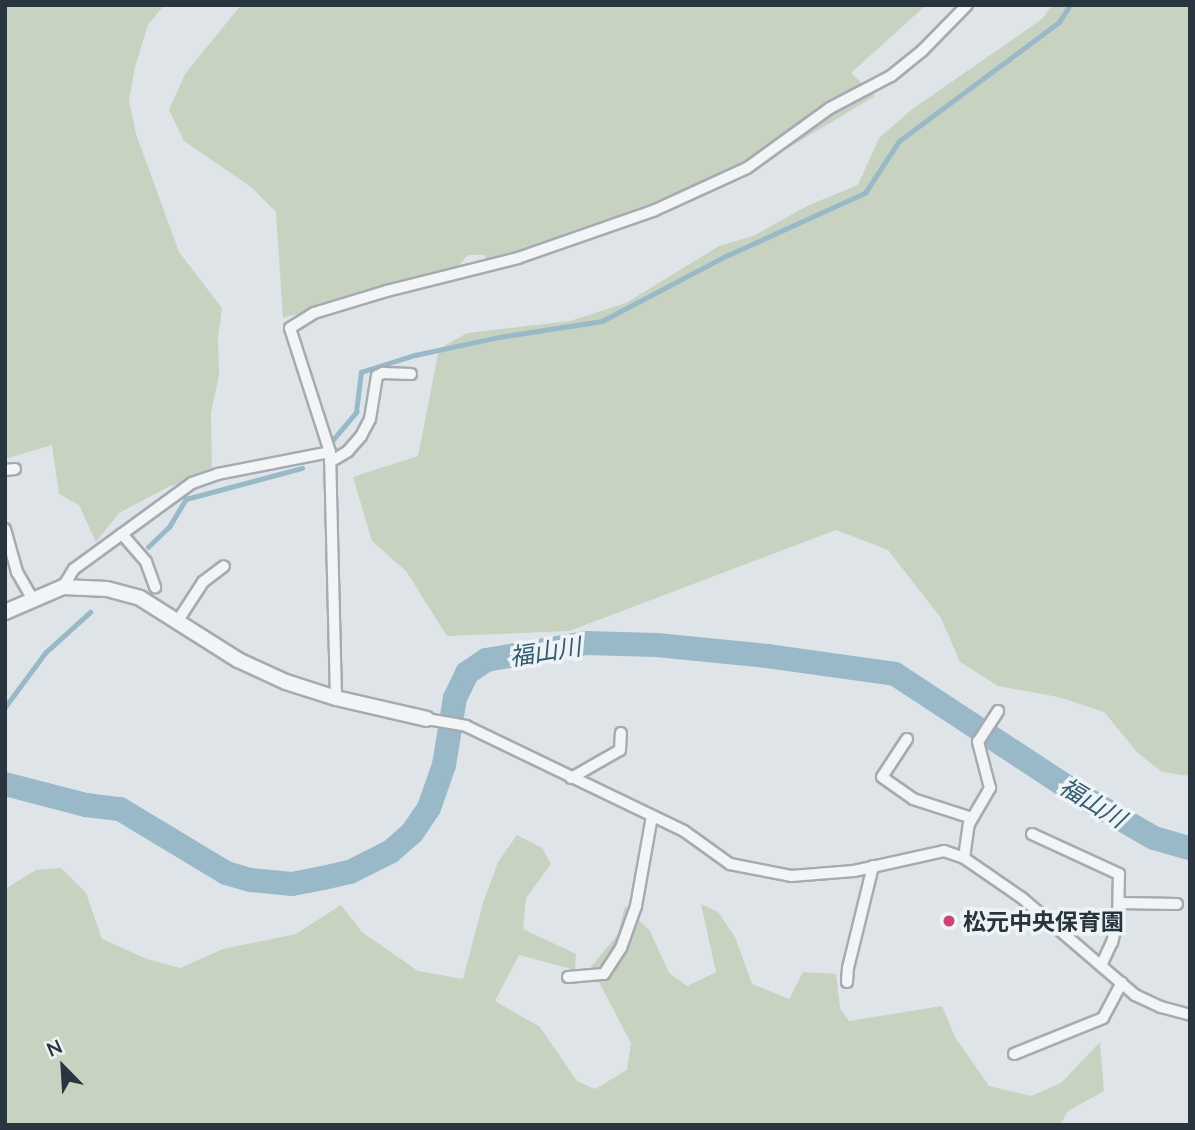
<!DOCTYPE html>
<html>
<head>
<meta charset="utf-8">
<style>
  body { margin:0 }
  #map { position:relative; width:1195px; height:1130px; overflow:hidden; background:#dfe4e8; font-family:Lato,"Noto Sans JP",sans-serif }
  div>[style] { position:absolute }
  .green>* { inset:0; background:#c8d2c0 }
  .stream>* { height:4.5px; margin:-2.25px; padding:0 2.25px; transform-origin:2.25px; border-radius:2.25px; background:#9ab9c8 }
  .river>* { height:24px; margin:-12px; padding:0 12px; transform-origin:12px; border-radius:12px; background:#9ab9c8 }
  .roads { filter:drop-shadow(2px 0 #a4acb2) drop-shadow(-2px 0 #a4acb2) drop-shadow(0 2px #a4acb2) drop-shadow(0 -2px #a4acb2) }
  .minor>* { height:10px; margin:-5px; padding:0 5px; transform-origin:5px; border-radius:5px; background:#f2f4f6 }
  .tertiary>* { height:14px; margin:-7px; padding:0 7px; transform-origin:7px; border-radius:7px; background:#f2f4f6 }
  .dots>* { width:19px; height:19px; translate:-50% -50%; box-sizing:border-box; border:4px solid #eef3f6; border-radius:50% }
  span { translate:-50% -50%; white-space:nowrap; text-align:center; line-height:1.15; -webkit-text-stroke:7px #eef3f6; paint-order:stroke }
  .poi-label { font-size:23px; color:#28353f; font-weight:700 }
  .left { translate:0 -50%; text-align:left }
  .water-label { font-size:24px; color:#335b72; font-style:italic }
  .frame { position:absolute; inset:0; border:7px solid #28353f; pointer-events:none }
  .north { position:absolute; left:28px; top:1032px; width:70px; height:70px; -webkit-text-stroke:5px #eef3f6; paint-order:stroke; rotate:336deg; font-size:19px; font-weight:700; line-height:28px; text-align:center; color:#28353f }
  .north::after { content:''; display:block; margin:auto; width:24px; height:32px; background:#28353f; clip-path:polygon(50% 0,100% 100%,50% 72%,0 100%) }
</style>
</head>
<body>
<div id="map">
  <div class="green">
    <div style="clip-path:polygon(5px 5px,164px 5px,148px 25px,135px 67px,129px 100px,136px 134px,179px 252px,222px 308px,218px 339px,219px 375px,211px 413px,212px 474px,170px 486px,119px 513px,96px 542px,79px 505px,59px 494px,52px 445px,5px 459px)"></div>
    <div style="clip-path:polygon(241px 5px,926px 5px,851px 73px,875px 96px,788px 148px,649px 218px,489px 271px,485px 255px,468px 255px,450px 275px,369px 293px,283px 318px,276px 212px,251px 187px,184px 141px,169px 110px,185px 74px)"></div>
    <div style="clip-path:polygon(1052px 5px,1190px 5px,1190px 776px,1162px 772px,1138px 753px,1104px 712px,1058px 697px,998px 686px,960px 662px,941px 618px,888px 550px,836px 530px,569px 631px,447px 636px,406px 571px,372px 541px,353px 477px,418px 456px,439px 349px,467px 333px,570px 321px,626px 303px,719px 246px,753px 236px,809px 205px,858px 185px,879px 138px,911px 110px,1042px 19px)"></div>
    <div style="clip-path:polygon(517px 835px,542px 848px,551px 864px,526px 898px,523px 929px,576px 954px,575px 970px,519px 955px,495px 1001px,540px 1027px,577px 1081px,595px 1089px,627px 1070px,631px 1043px,591px 967px,618px 934px,625px 906px,650px 931px,669px 973px,687px 986px,716px 972px,701px 904px,718px 912px,735px 937px,752px 984px,789px 999px,803px 972px,836px 974px,840px 1008px,849px 1021px,942px 1006px,955px 1037px,989px 1086px,1031px 1096px,1061px 1083px,1100px 1042px,1104px 1091px,1068px 1111px,1060px 1125px,5px 1125px,5px 889px,36px 870px,61px 868px,86px 893px,102px 939px,147px 959px,180px 968px,223px 949px,296px 934px,341px 905px,362px 932px,418px 971px,463px 979px,483px 903px,498px 862px)"></div>
  </div>
  <div class="stream">
    <div style="left:332px;top:441px;width:38px;rotate:-50deg"></div>
    <div style="left:356px;top:412px;width:40px;rotate:-82.9deg"></div>
    <div style="left:361px;top:372px;width:57px;rotate:-17.5deg"></div>
    <div style="left:415px;top:355px;width:86px;rotate:-12.1deg"></div>
    <div style="left:499px;top:337px;width:104px;rotate:-8.8deg"></div>
    <div style="left:602px;top:321px;width:140px;rotate:-27.7deg"></div>
    <div style="left:726px;top:256px;width:153px;rotate:-24.4deg"></div>
    <div style="left:865px;top:193px;width:62px;rotate:-56.8deg"></div>
    <div style="left:899px;top:141px;width:199px;rotate:-36.6deg"></div>
    <div style="left:1059px;top:22px;width:20px;rotate:-57deg"></div>
    <div style="left:148px;top:547px;width:29px;rotate:-44deg"></div>
    <div style="left:169px;top:527px;width:33px;rotate:-59deg"></div>
    <div style="left:186px;top:499px;width:120px;rotate:-15deg"></div>
    <div style="left:5px;top:707px;width:67px;rotate:-53.5deg"></div>
    <div style="left:45px;top:653px;width:61px;rotate:-42.3deg"></div>
  </div>
  <div class="river">
    <div style="left:5px;top:784px;width:84px;rotate:14.5deg"></div>
    <div style="left:86px;top:805px;width:34px;rotate:7deg"></div>
    <div style="left:120px;top:809px;width:124px;rotate:31.1deg"></div>
    <div style="left:226px;top:873px;width:26px;rotate:16deg"></div>
    <div style="left:251px;top:880px;width:41px;rotate:5.6deg"></div>
    <div style="left:292px;top:884px;width:32px;rotate:-11deg"></div>
    <div style="left:323px;top:878px;width:28px;rotate:-13deg"></div>
    <div style="left:350px;top:872px;width:45px;rotate:-26.6deg"></div>
    <div style="left:390px;top:852px;width:29px;rotate:-41deg"></div>
    <div style="left:412px;top:833px;width:30px;rotate:-56deg"></div>
    <div style="left:429px;top:808px;width:46px;rotate:-70.8deg"></div>
    <div style="left:444px;top:765px;width:68px;rotate:-80.7deg"></div>
    <div style="left:455px;top:698px;width:28px;rotate:-64deg"></div>
    <div style="left:467px;top:673px;width:23px;rotate:-34deg"></div>
    <div style="left:486px;top:660px;width:101px;rotate:-9.6deg"></div>
    <div style="left:586px;top:643px;width:71px;rotate:1.6deg"></div>
    <div style="left:657px;top:645px;width:111px;rotate:5.7deg"></div>
    <div style="left:767px;top:656px;width:129px;rotate:8deg"></div>
    <div style="left:895px;top:674px;width:217px;rotate:33.3deg"></div>
    <div style="left:1076px;top:793px;width:90px;rotate:30deg"></div>
    <div style="left:1154px;top:838px;width:37px;rotate:16deg"></div>
  </div>
  <div class="roads">
    <div class="minor">
      <div style="left:330px;top:462px;width:21px;rotate:-31deg"></div>
      <div style="left:348px;top:451px;width:20px;rotate:-49deg"></div>
      <div style="left:361px;top:436px;width:19px;rotate:-62deg"></div>
      <div style="left:370px;top:419px;width:44px;rotate:-80.8deg"></div>
      <div style="left:377px;top:376px;width:7px;rotate:-27deg"></div>
      <div style="left:383px;top:373px;width:28px;rotate:2deg"></div>
      <div style="left:5px;top:470px;width:10px;rotate:-6deg"></div>
      <div style="left:5px;top:529px;width:45px;rotate:74.4deg"></div>
      <div style="left:17px;top:572px;width:32px;rotate:60deg"></div>
      <div style="left:122px;top:534px;width:37px;rotate:49deg"></div>
      <div style="left:146px;top:562px;width:27px;rotate:70deg"></div>
      <div style="left:63px;top:587px;width:21px;rotate:-59deg"></div>
      <div style="left:74px;top:569px;width:146px;rotate:-36.1deg"></div>
      <div style="left:192px;top:483px;width:28px;rotate:-19deg"></div>
      <div style="left:218px;top:474px;width:114px;rotate:-11.1deg"></div>
      <div style="left:177px;top:622px;width:48px;rotate:-57deg"></div>
      <div style="left:203px;top:582px;width:26px;rotate:-37deg"></div>
      <div style="left:336px;top:698px;width:246px;rotate:-91.4deg"></div>
      <div style="left:330px;top:452px;width:130px;rotate:-107.9deg"></div>
      <div style="left:290px;top:328px;width:28px;rotate:-32deg"></div>
      <div style="left:314px;top:313px;width:76px;rotate:-16.8deg"></div>
      <div style="left:387px;top:291px;width:135px;rotate:-14.1deg"></div>
      <div style="left:518px;top:258px;width:143px;rotate:-19.2deg"></div>
      <div style="left:653px;top:211px;width:103px;rotate:-24.6deg"></div>
      <div style="left:747px;top:168px;width:102px;rotate:-35.9deg"></div>
      <div style="left:830px;top:108px;width:69px;rotate:-27.7deg"></div>
      <div style="left:891px;top:76px;width:40px;rotate:-39deg"></div>
      <div style="left:922px;top:51px;width:64px;rotate:-45.6deg"></div>
      <div style="left:427px;top:719px;width:40px;rotate:10deg"></div>
      <div style="left:466px;top:726px;width:242px;rotate:25.7deg"></div>
      <div style="left:684px;top:831px;width:57px;rotate:35.7deg"></div>
      <div style="left:730px;top:864px;width:62px;rotate:11.1deg"></div>
      <div style="left:791px;top:876px;width:63px;rotate:-4.5deg"></div>
      <div style="left:854px;top:871px;width:92px;rotate:-12.5deg"></div>
      <div style="left:944px;top:851px;width:21px;rotate:19deg"></div>
      <div style="left:964px;top:858px;width:70px;rotate:34.6deg"></div>
      <div style="left:1022px;top:898px;width:149px;rotate:40.6deg"></div>
      <div style="left:1135px;top:995px;width:29px;rotate:25deg"></div>
      <div style="left:1161px;top:1007px;width:30px;rotate:15deg"></div>
      <div style="left:907px;top:739px;width:45px;rotate:123.3deg"></div>
      <div style="left:882px;top:777px;width:38px;rotate:35deg"></div>
      <div style="left:913px;top:799px;width:62px;rotate:17.9deg"></div>
      <div style="left:571px;top:778px;width:56px;rotate:-29.7deg"></div>
      <div style="left:620px;top:750px;width:17px;rotate:-87deg"></div>
      <div style="left:1032px;top:834px;width:96px;rotate:24.7deg"></div>
      <div style="left:1119px;top:874px;width:43px;rotate:91.3deg"></div>
      <div style="left:1118px;top:917px;width:26px;rotate:103deg"></div>
      <div style="left:1112px;top:942px;width:26px;rotate:115deg"></div>
      <div style="left:964px;top:858px;width:34px;rotate:-82deg"></div>
      <div style="left:969px;top:824px;width:42px;rotate:-59.7deg"></div>
      <div style="left:990px;top:788px;width:48px;rotate:-104.6deg"></div>
      <div style="left:978px;top:742px;width:37px;rotate:-57deg"></div>
      <div style="left:1119px;top:903px;width:58px;rotate:1deg"></div>
      <div style="left:568px;top:977px;width:36px;rotate:-5deg"></div>
      <div style="left:604px;top:974px;width:31px;rotate:-57deg"></div>
      <div style="left:621px;top:948px;width:45px;rotate:-70.3deg"></div>
      <div style="left:636px;top:906px;width:91px;rotate:-79.9deg"></div>
      <div style="left:847px;top:982px;width:14px;rotate:-86deg"></div>
      <div style="left:848px;top:968px;width:105px;rotate:-76.2deg"></div>
      <div style="left:1014px;top:1054px;width:96px;rotate:-22deg"></div>
      <div style="left:1103px;top:1018px;width:40px;rotate:-62deg"></div>
    </div>
    <div class="tertiary">
      <div style="left:5px;top:612px;width:63px;rotate:-23.3deg"></div>
      <div style="left:63px;top:587px;width:44px;rotate:2.6deg"></div>
      <div style="left:107px;top:589px;width:34px;rotate:15deg"></div>
      <div style="left:140px;top:598px;width:116px;rotate:32.3deg"></div>
      <div style="left:238px;top:660px;width:53px;rotate:24.6deg"></div>
      <div style="left:286px;top:682px;width:52px;rotate:17.7deg"></div>
      <div style="left:336px;top:698px;width:93px;rotate:13deg"></div>
    </div>
  </div>
  <div class="dots">
    <div style="left:949px;top:921px;background:#cc4572"></div>
  </div>
  <div class="poi-label">
    <span class="left" style="left:963px;top:921px">松元中央保育園</span>
  </div>
  <div class="water-label">
    <span style="left:545px;top:651px;rotate:-9deg">福山川</span>
    <span style="left:1093px;top:802px;rotate:31deg">福山川</span>
  </div>
  <div class="frame"></div>
  <div class="north">N</div>
</div>
</body>
</html>
